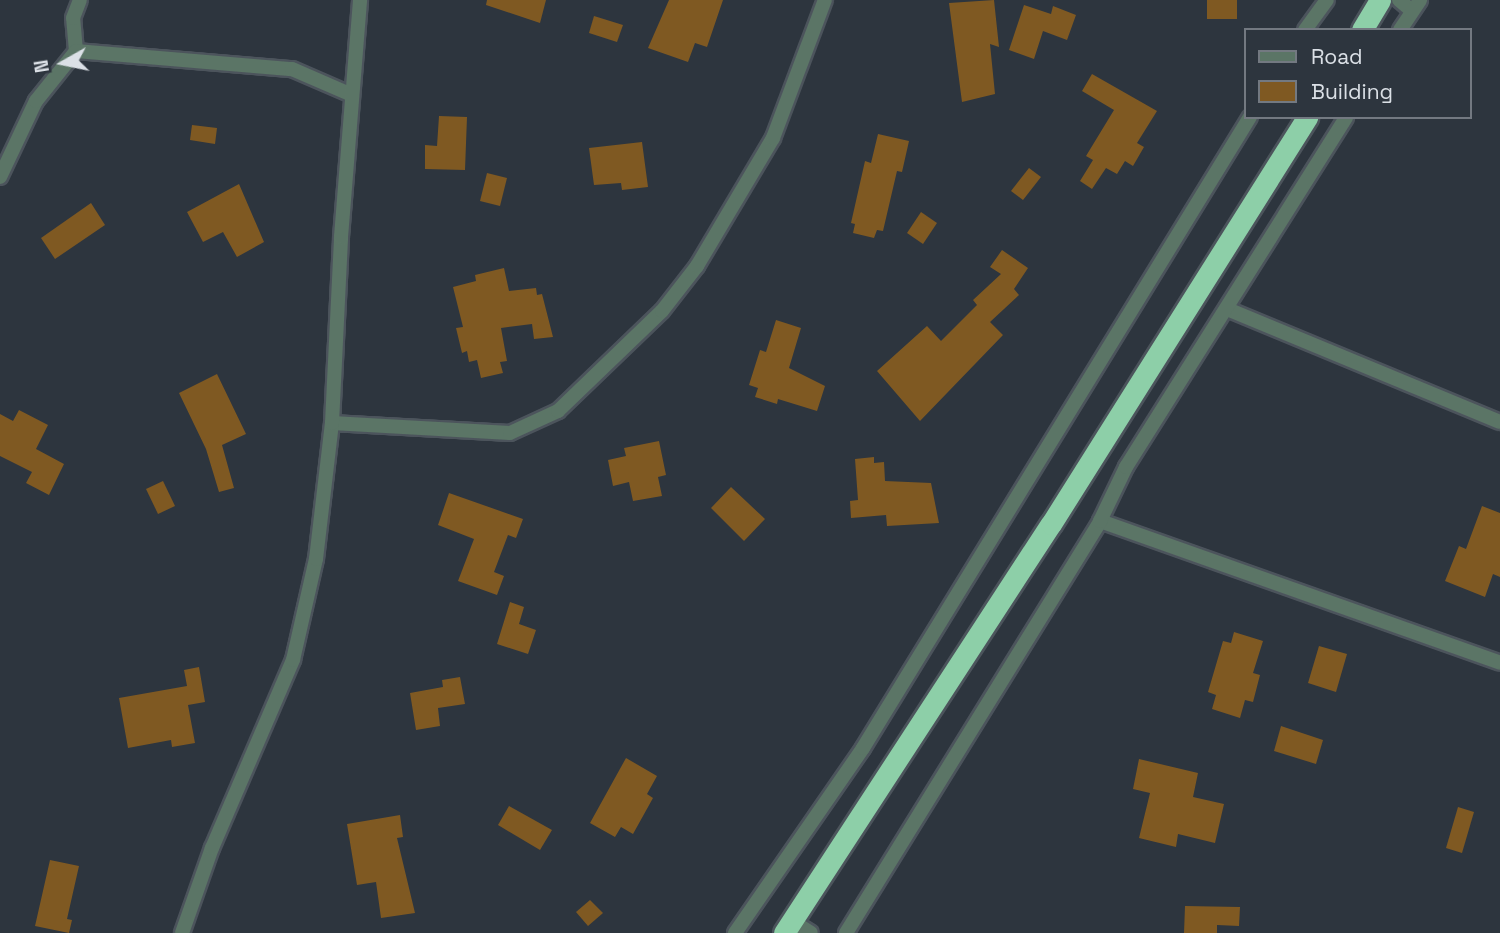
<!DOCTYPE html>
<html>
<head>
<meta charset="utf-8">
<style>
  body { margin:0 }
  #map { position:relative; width:1500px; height:933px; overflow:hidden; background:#2d353e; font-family:"Space Grotesk",sans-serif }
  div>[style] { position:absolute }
  .building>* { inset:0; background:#7f5922 }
  .roads { filter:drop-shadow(2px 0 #4c545c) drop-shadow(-2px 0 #4c545c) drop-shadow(0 2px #4c545c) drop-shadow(0 -2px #4c545c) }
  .street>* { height:14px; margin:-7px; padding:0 7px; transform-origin:7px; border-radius:7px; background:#5b7566 }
  .highway>* { height:21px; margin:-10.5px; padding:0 10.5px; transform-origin:10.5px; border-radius:10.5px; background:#8dcfa8 }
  span { translate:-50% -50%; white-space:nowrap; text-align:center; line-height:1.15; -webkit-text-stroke:5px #2d353e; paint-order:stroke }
  .legend { position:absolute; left:1244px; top:28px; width:228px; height:91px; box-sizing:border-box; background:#2d353e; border:2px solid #737981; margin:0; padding:9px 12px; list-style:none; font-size:21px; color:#dbe0e6 }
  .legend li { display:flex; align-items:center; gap:14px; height:35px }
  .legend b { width:35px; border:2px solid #737981 }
  .north { position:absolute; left:28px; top:28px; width:70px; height:70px; -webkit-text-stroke:5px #2d353e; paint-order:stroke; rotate:261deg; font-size:19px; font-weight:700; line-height:28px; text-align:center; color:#dbe0e6 }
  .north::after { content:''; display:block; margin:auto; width:24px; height:32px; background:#dbe0e6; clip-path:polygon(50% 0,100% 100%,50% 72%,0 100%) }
</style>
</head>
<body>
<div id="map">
  <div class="building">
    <div style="clip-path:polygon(487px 0,546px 0,540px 23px,486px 5px)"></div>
    <div style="clip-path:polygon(669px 0,723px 0,707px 47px,695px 43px,688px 62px,648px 48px)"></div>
    <div style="clip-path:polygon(994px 0,999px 47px,990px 44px,995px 94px,962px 102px,949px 3px)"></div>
    <div style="clip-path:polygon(1207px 0,1237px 0,1237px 19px,1207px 19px)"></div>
    <div style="clip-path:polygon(1024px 5px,1051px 14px,1053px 6px,1076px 15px,1067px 40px,1043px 31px,1034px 59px,1009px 50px)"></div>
    <div style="clip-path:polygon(594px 16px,623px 25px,617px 42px,589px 33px)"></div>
    <div style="clip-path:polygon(1092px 74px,1157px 111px,1137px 143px,1144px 147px,1133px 166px,1125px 161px,1117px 174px,1106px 168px,1092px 189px,1080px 181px,1093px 160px,1086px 156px,1114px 110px,1082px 91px)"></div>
    <div style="clip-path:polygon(439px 116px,467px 117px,465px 170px,425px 169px,425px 145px,437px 146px)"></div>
    <div style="clip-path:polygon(192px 125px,217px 128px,215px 144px,190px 140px)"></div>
    <div style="clip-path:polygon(878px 134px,909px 141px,902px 172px,897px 171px,883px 231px,877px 230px,874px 238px,853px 233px,855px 224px,851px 223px,865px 161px,871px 163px)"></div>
    <div style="clip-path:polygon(642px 142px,648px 187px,622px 190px,621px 183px,594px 185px,589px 148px)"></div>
    <div style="clip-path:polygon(1029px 168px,1041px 177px,1023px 200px,1011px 191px)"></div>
    <div style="clip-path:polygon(487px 173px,507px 178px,500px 206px,480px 201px)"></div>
    <div style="clip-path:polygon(239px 184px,264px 242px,237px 257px,223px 232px,203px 242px,187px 212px)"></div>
    <div style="clip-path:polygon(91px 203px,105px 225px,55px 259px,41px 238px)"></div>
    <div style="clip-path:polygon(921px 212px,937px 223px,923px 244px,907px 233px)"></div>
    <div style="clip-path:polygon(1002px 250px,1028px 268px,1014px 289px,1019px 295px,990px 322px,1003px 335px,920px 421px,877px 371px,927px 326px,941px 341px,977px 305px,973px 300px,1001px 274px,990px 267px)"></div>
    <div style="clip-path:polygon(504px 268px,509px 291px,536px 288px,537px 295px,542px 294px,553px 337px,534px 339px,532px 324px,501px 328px,507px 361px,500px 362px,503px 373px,481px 378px,477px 360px,469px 362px,467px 351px,462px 353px,456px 328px,463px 327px,453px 287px,476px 281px,475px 275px)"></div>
    <div style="clip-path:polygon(776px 320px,801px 328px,789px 368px,825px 386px,817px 411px,778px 399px,777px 404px,755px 397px,758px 388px,749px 385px,760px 350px,766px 352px)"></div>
    <div style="clip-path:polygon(217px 374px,246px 434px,222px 445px,234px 488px,219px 492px,206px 449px,179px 393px)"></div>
    <div style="clip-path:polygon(19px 410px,48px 425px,36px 449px,64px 464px,49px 495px,26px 483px,32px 472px,0 456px,0 414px,13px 421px)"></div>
    <div style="clip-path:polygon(659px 441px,666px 475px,658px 477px,662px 496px,633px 501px,629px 482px,613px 486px,608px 460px,626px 456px,624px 448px)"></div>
    <div style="clip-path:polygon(874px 457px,874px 463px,884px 462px,885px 481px,931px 483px,939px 523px,887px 526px,886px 515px,851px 518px,850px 501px,858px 500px,855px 459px)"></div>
    <div style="clip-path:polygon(163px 481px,175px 506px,158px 514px,146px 489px)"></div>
    <div style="clip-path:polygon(731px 487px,765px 519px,744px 541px,711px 508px)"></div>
    <div style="clip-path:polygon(449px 493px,523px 519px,516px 538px,508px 535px,494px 572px,504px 576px,497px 595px,458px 581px,474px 539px,438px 525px)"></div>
    <div style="clip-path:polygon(1482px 506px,1500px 513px,1500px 577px,1493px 574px,1485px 597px,1445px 581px,1459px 546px,1466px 549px)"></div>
    <div style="clip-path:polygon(510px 602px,524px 607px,519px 624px,536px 630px,528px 654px,497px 644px)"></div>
    <div style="clip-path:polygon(1234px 632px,1263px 641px,1253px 673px,1260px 675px,1253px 702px,1245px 700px,1240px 718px,1212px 709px,1216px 695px,1208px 692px,1223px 641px,1231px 643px)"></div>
    <div style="clip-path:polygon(1319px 646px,1347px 654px,1336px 692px,1308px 683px)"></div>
    <div style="clip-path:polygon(199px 667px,205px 702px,188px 705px,195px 743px,172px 747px,171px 740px,128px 748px,119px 698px,187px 686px,184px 670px)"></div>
    <div style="clip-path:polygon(460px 677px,465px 704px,438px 708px,440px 726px,416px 730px,410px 693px,443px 687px,442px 680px)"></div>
    <div style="clip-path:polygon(1281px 726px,1323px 740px,1316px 764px,1274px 751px)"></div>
    <div style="clip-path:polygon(626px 758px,657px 776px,647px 794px,653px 798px,633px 834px,621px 827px,615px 837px,590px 823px)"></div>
    <div style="clip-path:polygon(1139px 759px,1198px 773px,1193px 797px,1224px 804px,1215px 843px,1178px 834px,1176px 847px,1139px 838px,1150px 793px,1133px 789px)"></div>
    <div style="clip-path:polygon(509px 806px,552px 830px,540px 850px,498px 825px)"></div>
    <div style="clip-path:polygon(1458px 807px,1474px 812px,1462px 853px,1446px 848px)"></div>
    <div style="clip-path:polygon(400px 815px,403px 837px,397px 838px,415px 913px,381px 918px,376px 882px,357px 885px,347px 824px)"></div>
    <div style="clip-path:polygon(50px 860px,79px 866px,67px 919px,72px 920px,69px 933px,35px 926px)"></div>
    <div style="clip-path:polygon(590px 900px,603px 913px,588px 926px,576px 912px)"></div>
    <div style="clip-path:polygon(1185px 906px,1240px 907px,1239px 926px,1217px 925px,1217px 933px,1184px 933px)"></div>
  </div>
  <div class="roads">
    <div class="street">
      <div style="left:1399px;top:0;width:17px;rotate:40deg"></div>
      <div style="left:1305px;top:30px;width:37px;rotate:-54deg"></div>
      <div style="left:1400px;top:30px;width:36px;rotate:-56deg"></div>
      <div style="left:76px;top:51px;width:33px;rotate:-95deg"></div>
      <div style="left:73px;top:18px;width:19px;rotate:-69deg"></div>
      <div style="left:0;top:177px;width:84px;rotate:-64.7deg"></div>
      <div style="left:36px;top:101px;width:64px;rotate:-51.3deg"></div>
      <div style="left:76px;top:51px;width:217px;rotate:4.8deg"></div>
      <div style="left:292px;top:69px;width:65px;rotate:23.4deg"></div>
      <div style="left:1227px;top:309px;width:295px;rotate:22.5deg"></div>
      <div style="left:332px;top:423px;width:178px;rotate:3.2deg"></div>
      <div style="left:510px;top:433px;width:53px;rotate:-24.6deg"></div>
      <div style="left:558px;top:411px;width:144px;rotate:-43.9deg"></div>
      <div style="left:662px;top:311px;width:57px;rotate:-52.1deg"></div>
      <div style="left:697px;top:266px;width:149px;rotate:-59.3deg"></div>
      <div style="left:773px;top:138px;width:147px;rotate:-69.4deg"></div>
      <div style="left:1100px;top:521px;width:424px;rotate:19.5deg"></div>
      <div style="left:792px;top:921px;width:22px;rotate:32deg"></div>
      <div style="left:182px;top:933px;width:90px;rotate:-70.6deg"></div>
      <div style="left:212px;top:848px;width:205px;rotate:-66.7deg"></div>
      <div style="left:293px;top:660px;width:104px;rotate:-77.2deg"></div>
      <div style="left:316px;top:559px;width:137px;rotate:-83.3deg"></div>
      <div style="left:332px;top:423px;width:186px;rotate:-87.2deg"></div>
      <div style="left:341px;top:237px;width:238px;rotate:-85.4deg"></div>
      <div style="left:735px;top:933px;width:225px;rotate:-55.3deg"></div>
      <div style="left:863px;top:748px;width:740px;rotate:-58.48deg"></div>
      <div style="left:846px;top:933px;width:484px;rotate:-58.3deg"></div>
      <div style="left:1100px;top:521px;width:60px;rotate:-64.3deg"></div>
      <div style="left:1126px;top:467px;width:413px;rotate:-57.8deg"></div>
    </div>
    <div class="highway">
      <div style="left:1362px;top:30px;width:35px;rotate:-59deg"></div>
      <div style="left:784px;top:933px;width:488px;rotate:-56.9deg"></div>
      <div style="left:1051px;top:524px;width:481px;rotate:-57.8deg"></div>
    </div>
  </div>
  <ul class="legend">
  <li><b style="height:9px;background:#5b7566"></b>Road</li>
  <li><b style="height:19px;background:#7f5922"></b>Building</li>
  </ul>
  <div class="north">N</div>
</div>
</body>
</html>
